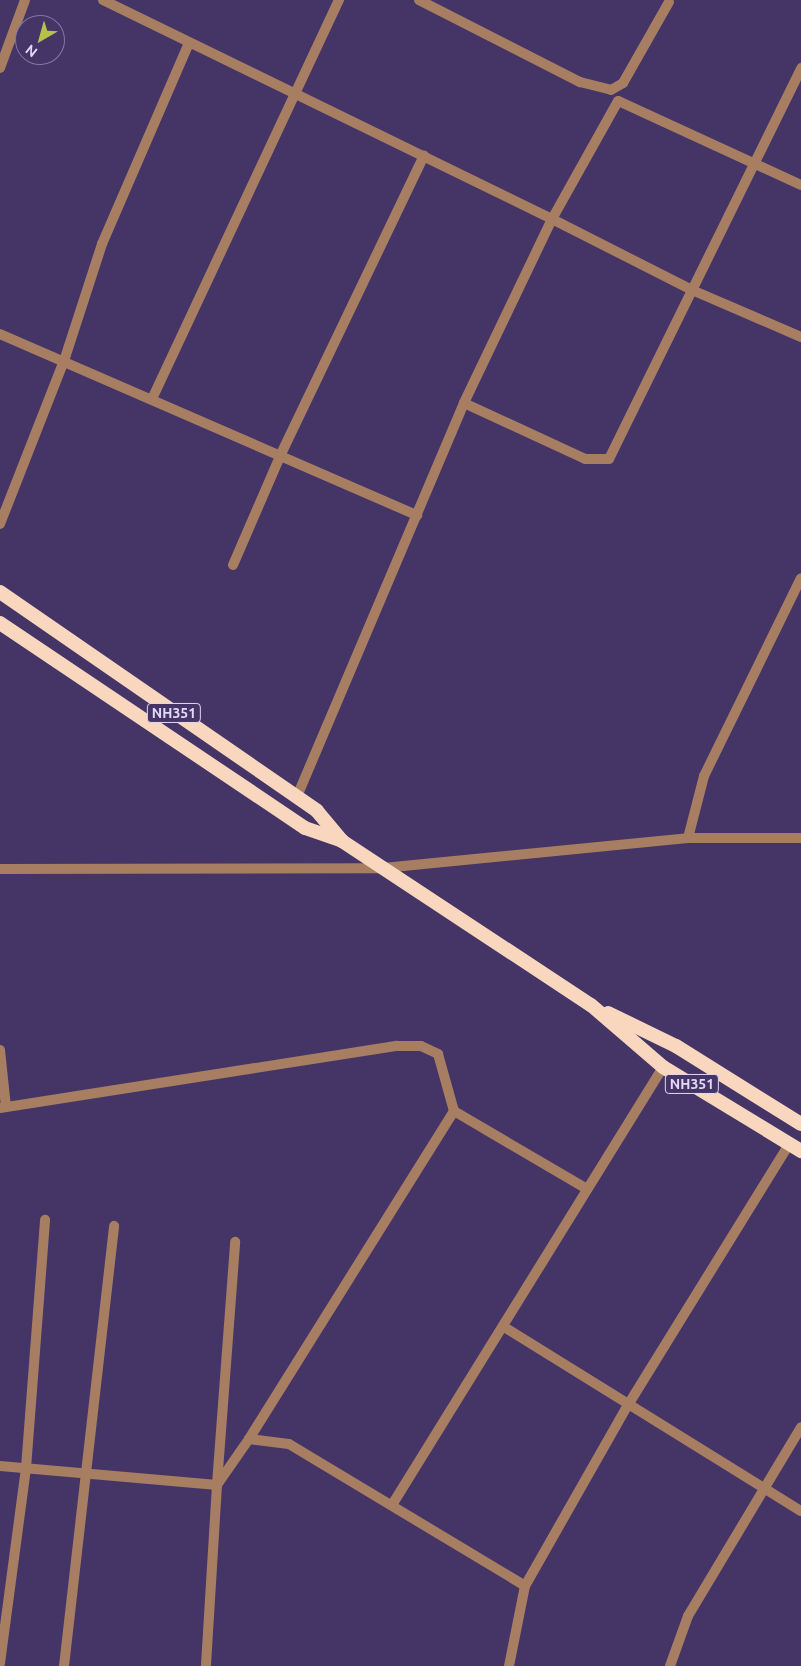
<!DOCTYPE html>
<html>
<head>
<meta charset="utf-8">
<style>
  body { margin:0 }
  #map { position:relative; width:801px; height:1666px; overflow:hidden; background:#443566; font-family:Ubuntu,sans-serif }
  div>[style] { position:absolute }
  .minor>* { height:10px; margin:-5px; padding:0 5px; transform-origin:5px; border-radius:5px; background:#a77e62 }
  .trunk>* { height:14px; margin:-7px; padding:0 7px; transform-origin:7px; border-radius:7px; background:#f9d6be }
  span { translate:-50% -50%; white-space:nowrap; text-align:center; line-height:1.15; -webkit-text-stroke:4.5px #443566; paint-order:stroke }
  .shield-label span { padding:1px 4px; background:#443566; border:1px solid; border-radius:4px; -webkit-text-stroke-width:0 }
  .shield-label { font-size:14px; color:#e0d9f7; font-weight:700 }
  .north { position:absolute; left:15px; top:15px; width:50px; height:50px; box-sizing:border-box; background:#443566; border:1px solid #8277a0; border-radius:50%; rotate:218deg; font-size:14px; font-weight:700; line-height:20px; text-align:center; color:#e0d9f7 }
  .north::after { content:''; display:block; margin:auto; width:18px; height:22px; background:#b3c24b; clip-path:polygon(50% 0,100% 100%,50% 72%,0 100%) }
</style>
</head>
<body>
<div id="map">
  <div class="minor">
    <div style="left:103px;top:0;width:500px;rotate:26deg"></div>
    <div style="left:552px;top:219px;width:204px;rotate:115.6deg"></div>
    <div style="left:464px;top:403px;width:428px;rotate:113deg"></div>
    <div style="left:419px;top:0;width:181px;rotate:27deg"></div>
    <div style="left:580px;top:82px;width:32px;rotate:14deg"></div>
    <div style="left:611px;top:90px;width:14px;rotate:-30deg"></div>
    <div style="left:623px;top:83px;width:93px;rotate:-60.4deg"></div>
    <div style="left:0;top:68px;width:72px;rotate:-69.8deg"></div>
    <div style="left:801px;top:185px;width:201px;rotate:-155.3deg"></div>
    <div style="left:618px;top:101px;width:135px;rotate:119.2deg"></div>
    <div style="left:552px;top:219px;width:157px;rotate:26.9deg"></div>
    <div style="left:692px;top:290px;width:119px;rotate:23.3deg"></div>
    <div style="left:0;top:334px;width:455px;rotate:23.5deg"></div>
    <div style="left:152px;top:399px;width:441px;rotate:-64.9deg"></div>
    <div style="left:464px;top:403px;width:133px;rotate:24.8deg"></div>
    <div style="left:585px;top:459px;width:24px"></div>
    <div style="left:609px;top:459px;width:436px;rotate:-63.8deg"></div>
    <div style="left:0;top:524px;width:175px;rotate:-68.6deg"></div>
    <div style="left:64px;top:361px;width:123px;rotate:-72deg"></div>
    <div style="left:102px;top:244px;width:219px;rotate:-66.6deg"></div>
    <div style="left:233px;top:565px;width:121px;rotate:-66.6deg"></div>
    <div style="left:281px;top:454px;width:331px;rotate:-64.4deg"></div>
    <div style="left:688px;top:838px;width:64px;rotate:-75.5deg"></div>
    <div style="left:704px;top:776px;width:220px;rotate:-63.9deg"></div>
    <div style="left:0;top:869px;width:383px;rotate:-0.1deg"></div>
    <div style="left:383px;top:868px;width:306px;rotate:-5.6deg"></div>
    <div style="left:688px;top:838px;width:113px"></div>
    <div style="left:0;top:1050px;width:57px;rotate:84deg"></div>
    <div style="left:0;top:1108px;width:402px;rotate:-8.9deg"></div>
    <div style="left:397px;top:1046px;width:24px"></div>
    <div style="left:421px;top:1046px;width:19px;rotate:25deg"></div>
    <div style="left:438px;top:1054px;width:59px;rotate:74.3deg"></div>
    <div style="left:504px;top:1327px;width:349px;rotate:31.8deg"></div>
    <div style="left:249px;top:1439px;width:387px;rotate:-58deg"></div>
    <div style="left:454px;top:1111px;width:154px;rotate:30.4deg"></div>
    <div style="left:0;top:1466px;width:218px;rotate:5deg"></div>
    <div style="left:217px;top:1485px;width:181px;rotate:93.5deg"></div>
    <div style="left:217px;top:1484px;width:243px;rotate:-85.7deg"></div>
    <div style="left:217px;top:1485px;width:56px;rotate:-55.2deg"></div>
    <div style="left:249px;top:1439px;width:40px;rotate:7.1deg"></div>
    <div style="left:289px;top:1444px;width:275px;rotate:31deg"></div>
    <div style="left:392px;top:1505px;width:515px;rotate:-58.25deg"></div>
    <div style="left:0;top:1663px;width:197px;rotate:-82.4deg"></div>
    <div style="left:26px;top:1468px;width:249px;rotate:-85.6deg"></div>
    <div style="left:64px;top:1666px;width:443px;rotate:-83.5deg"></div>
    <div style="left:509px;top:1666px;width:82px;rotate:-78.7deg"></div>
    <div style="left:525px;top:1586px;width:208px;rotate:-60.4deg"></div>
    <div style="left:628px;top:1405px;width:307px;rotate:-58.3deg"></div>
    <div style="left:670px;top:1666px;width:53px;rotate:-70.2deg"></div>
    <div style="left:688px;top:1616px;width:220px;rotate:-59.1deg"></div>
  </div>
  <div class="trunk">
    <div style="left:0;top:592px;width:385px;rotate:34.6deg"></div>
    <div style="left:317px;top:811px;width:39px;rotate:50deg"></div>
    <div style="left:0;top:623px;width:367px;rotate:33.9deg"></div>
    <div style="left:305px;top:828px;width:39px;rotate:19deg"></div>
    <div style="left:342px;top:841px;width:298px;rotate:33.4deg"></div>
    <div style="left:591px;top:1005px;width:95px;rotate:40.7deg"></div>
    <div style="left:663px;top:1067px;width:162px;rotate:31.3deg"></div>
    <div style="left:608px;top:1013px;width:76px;rotate:25.9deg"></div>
    <div style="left:676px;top:1046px;width:147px;rotate:32deg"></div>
  </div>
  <div class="shield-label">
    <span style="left:174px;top:713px">NH351</span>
    <span style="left:692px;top:1084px">NH351</span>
  </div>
  <div class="north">N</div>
</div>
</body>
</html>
